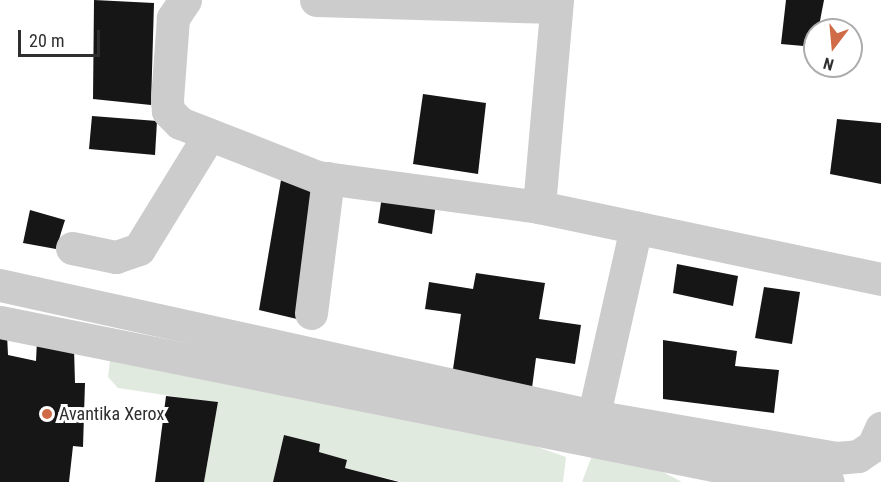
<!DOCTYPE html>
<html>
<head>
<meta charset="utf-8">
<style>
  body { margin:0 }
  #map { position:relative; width:881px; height:482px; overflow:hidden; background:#fff; font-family:"Roboto Condensed",sans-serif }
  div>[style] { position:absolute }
  .green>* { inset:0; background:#e1eadf }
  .building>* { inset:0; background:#161616 }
  .minor>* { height:33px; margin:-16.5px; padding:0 16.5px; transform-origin:16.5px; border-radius:16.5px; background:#ccc }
  .dots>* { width:16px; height:16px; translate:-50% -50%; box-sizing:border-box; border:3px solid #fff; border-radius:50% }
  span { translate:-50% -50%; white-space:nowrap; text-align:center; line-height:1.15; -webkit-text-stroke:6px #fff; paint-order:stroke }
  .poi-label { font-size:18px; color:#2f2f2f }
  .left { translate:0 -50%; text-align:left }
  .north { position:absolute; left:803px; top:18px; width:60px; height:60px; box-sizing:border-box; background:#fff; border:2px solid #acacac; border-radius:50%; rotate:196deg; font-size:16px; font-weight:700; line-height:24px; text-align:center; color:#2f2f2f }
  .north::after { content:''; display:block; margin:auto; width:21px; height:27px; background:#d06b47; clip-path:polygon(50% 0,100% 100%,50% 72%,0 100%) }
  .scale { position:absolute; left:18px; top:30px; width:82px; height:27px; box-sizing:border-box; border:3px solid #2f2f2f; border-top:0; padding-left:8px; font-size:18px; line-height:21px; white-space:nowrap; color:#2f2f2f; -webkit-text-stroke:4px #fff; paint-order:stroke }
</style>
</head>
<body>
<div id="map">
  <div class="green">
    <div style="clip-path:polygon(111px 352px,532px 445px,566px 457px,563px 482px,402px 482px,345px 468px,347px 460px,319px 452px,319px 444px,284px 435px,273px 482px,204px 482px,218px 403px,118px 388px,108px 377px)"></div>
    <div style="clip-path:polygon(593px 453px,648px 464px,682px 482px,582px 482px)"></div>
  </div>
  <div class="building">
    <div style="clip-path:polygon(94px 0,154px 3px,151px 105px,93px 99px)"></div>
    <div style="clip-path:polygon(786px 0,824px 0,815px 47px,781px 44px)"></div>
    <div style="clip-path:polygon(423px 94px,486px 103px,478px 174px,413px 164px)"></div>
    <div style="clip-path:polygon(92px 116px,157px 121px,155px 155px,89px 149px)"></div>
    <div style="clip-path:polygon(837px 119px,881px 123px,881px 184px,830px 174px)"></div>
    <div style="clip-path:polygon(281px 180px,314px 186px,297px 319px,259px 310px)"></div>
    <div style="clip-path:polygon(382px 196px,436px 203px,432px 234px,378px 223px)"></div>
    <div style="clip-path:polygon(30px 210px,65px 220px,56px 249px,23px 243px)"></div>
    <div style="clip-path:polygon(677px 264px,738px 276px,733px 306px,673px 293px)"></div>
    <div style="clip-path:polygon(476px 273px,545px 283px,539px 319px,581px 325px,575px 364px,536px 358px,532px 388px,452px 376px,461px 314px,425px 309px,429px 282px,473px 289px)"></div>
    <div style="clip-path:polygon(764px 287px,800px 292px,792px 344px,755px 338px)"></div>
    <div style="clip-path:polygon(0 333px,7px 334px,8px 355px,36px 361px,37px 340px,74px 348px,75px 383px,85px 383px,83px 447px,73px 446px,69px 482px,0 482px)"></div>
    <div style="clip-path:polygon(663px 340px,737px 351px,735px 366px,779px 370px,774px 413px,663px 399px)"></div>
    <div style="clip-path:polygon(166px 396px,218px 402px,204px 482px,155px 482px)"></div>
    <div style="clip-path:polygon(284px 435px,320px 444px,319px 452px,347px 460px,345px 468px,399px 482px,273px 482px)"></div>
  </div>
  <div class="minor">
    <div style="left:185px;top:0;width:22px;rotate:124deg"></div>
    <div style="left:173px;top:18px;width:82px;rotate:94.2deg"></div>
    <div style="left:167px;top:100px;width:11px;rotate:85deg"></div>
    <div style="left:168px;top:111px;width:17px;rotate:45deg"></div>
    <div style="left:180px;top:123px;width:148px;rotate:21.4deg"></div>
    <div style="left:318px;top:177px;width:223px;rotate:7.7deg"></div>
    <div style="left:316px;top:0;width:240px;rotate:1.7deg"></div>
    <div style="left:557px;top:0;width:208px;rotate:95deg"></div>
    <div style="left:539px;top:207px;width:349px;rotate:11.9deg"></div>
    <div style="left:72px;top:248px;width:45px;rotate:11.6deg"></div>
    <div style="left:116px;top:257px;width:24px;rotate:-19deg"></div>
    <div style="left:139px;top:249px;width:134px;rotate:-58.4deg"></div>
    <div style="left:0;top:285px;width:607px;rotate:12.46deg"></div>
    <div style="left:593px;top:416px;width:247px;rotate:9.8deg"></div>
    <div style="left:836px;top:458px;width:22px;rotate:-5deg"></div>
    <div style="left:858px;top:456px;width:18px;rotate:-34deg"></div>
    <div style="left:873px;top:446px;width:20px;rotate:-66deg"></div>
    <div style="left:311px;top:313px;width:136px;rotate:-82.8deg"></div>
    <div style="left:0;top:322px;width:783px;rotate:11.34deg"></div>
    <div style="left:768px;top:476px;width:60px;rotate:5.7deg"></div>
    <div style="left:589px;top:436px;width:214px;rotate:-77.3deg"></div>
  </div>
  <div class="dots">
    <div style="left:47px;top:414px;background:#d06b47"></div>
  </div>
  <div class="poi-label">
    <span class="left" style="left:59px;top:414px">Avantika Xerox</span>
  </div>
  <div class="north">N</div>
  <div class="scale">20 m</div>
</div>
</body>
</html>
